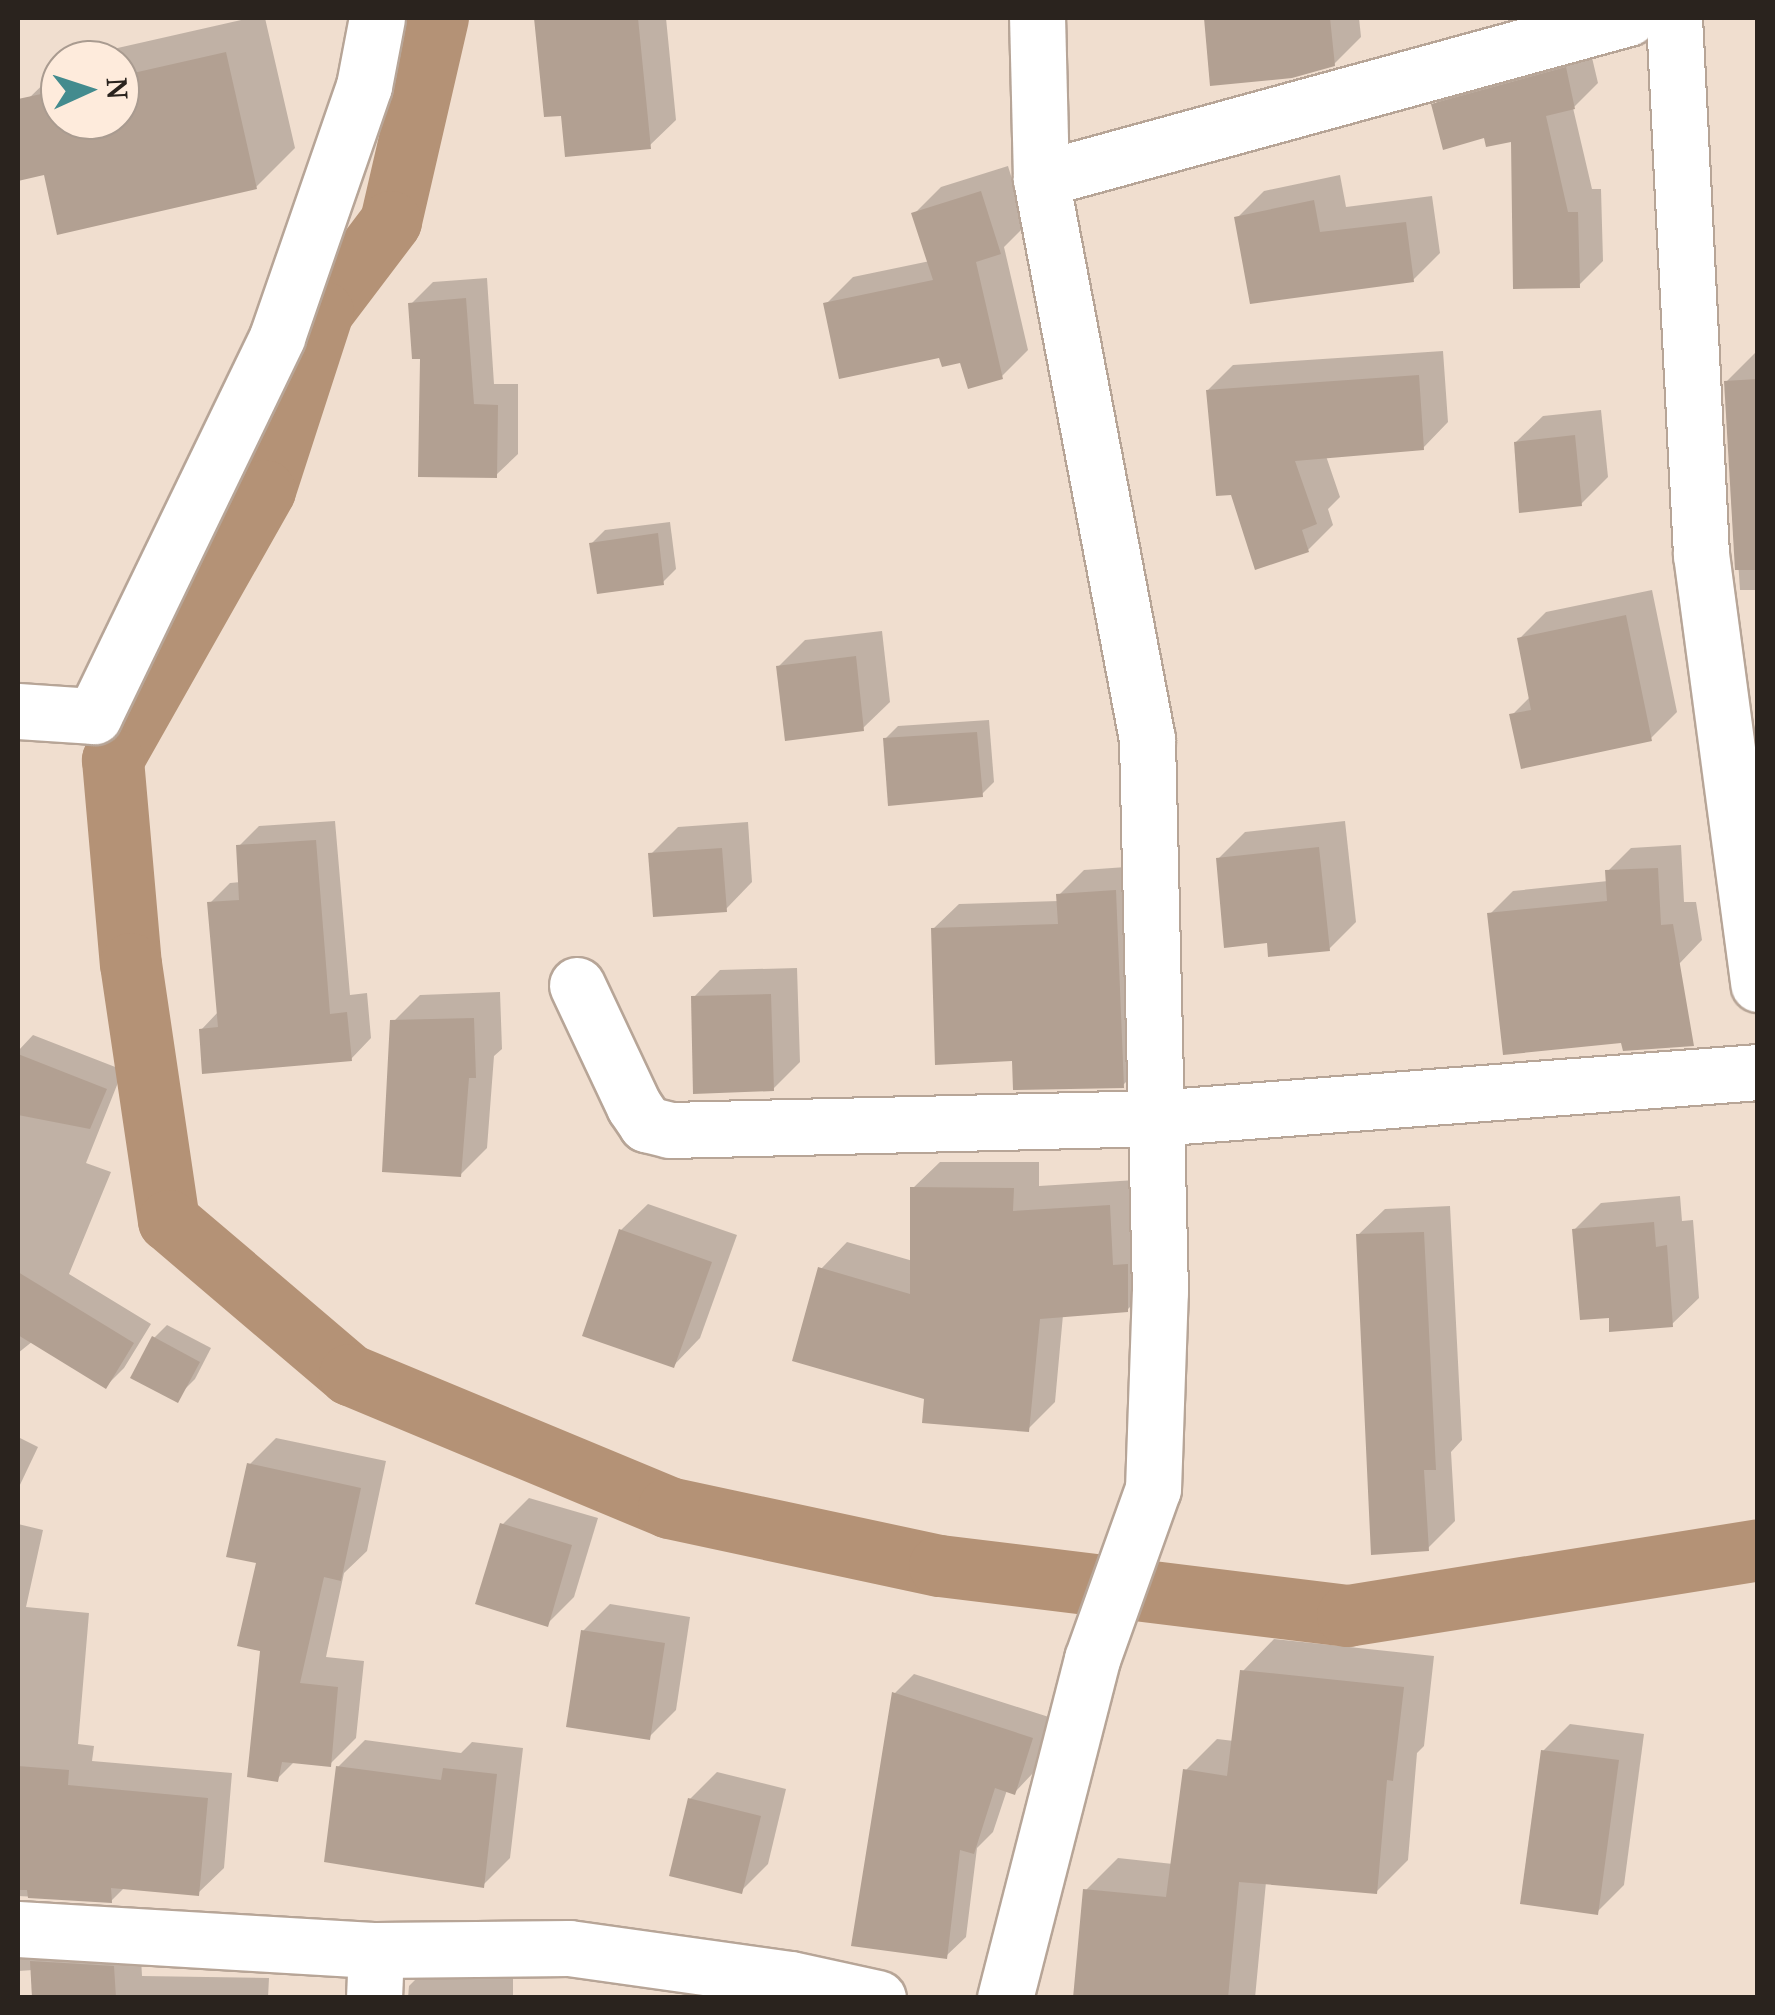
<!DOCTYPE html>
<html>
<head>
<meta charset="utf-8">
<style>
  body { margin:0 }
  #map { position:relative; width:1775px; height:2015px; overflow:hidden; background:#f0decf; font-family:"Noto Serif",serif }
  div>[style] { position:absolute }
  .shadow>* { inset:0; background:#0003 }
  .canal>* { height:62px; margin:-31px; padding:0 31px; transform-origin:31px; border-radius:31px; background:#b49276 }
  .building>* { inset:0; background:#b2a092 }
  .roads { filter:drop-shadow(2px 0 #b7a597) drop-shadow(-2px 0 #b7a597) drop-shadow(0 2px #b7a597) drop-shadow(0 -2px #b7a597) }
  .street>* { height:55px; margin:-27.5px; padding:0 27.5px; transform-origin:27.5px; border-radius:27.5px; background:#fff }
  span { translate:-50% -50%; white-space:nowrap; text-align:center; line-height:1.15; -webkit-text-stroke:10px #feebdc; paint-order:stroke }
  .frame { position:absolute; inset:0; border:20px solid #2a231e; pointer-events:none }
  .north { position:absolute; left:40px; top:40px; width:100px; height:100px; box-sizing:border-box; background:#feebdc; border:2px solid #a99b90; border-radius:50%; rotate:87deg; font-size:28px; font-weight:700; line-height:40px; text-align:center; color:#2a231e }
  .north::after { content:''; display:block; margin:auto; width:35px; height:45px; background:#438b8e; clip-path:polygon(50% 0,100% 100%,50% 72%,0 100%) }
</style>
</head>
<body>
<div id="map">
  <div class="shadow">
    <div style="clip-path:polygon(250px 18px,265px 18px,295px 148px,256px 187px,59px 232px,29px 98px,60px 68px,60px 120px,120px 120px,120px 60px,69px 59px)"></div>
    <div style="clip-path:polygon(537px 18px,666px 18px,676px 120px,649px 146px,563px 113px,546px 114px)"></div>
    <div style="clip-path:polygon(1207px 18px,1359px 18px,1361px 37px,1334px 64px,1213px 83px)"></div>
    <div style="clip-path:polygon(1589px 45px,1598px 83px,1573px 108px,1592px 189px,1601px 189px,1603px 261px,1579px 285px,1513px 138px,1485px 135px,1434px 105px,1458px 81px)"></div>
    <div style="clip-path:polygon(1008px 166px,1026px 225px,1004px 247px,1028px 350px,1001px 377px,826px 304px,853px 277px,930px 261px,914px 214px,941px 187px)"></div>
    <div style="clip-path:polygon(1340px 175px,1346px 207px,1432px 196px,1440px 253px,1413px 280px,1237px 218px,1264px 191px)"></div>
    <div style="clip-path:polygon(487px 278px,494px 384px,518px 384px,518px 454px,496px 475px,423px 356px,411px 304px,433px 282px)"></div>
    <div style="clip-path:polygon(1443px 351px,1448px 422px,1423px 448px,1326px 456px,1340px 497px,1328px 509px,1333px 525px,1308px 550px,1233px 492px,1208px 390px,1233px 365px)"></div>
    <div style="clip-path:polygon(1757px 351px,1758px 590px,1740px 590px,1726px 382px)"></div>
    <div style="clip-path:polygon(1601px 410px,1608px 477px,1581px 504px,1516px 442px,1543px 416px)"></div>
    <div style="clip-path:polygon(670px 522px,676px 569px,663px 582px,592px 543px,605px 530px)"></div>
    <div style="clip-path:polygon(1652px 590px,1677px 712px,1650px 739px,1512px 715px,1531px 696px,1520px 638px,1546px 612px)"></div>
    <div style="clip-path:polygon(882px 631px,890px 702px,863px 728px,778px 667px,805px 640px)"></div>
    <div style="clip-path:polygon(989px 720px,994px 782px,981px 795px,885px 739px,898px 726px)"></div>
    <div style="clip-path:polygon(335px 821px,350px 995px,367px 993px,371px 1038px,351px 1059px,201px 1030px,219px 1011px,210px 903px,230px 883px,241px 882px,239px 846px,259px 826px)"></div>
    <div style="clip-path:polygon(1345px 821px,1356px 922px,1329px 949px,1270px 941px,1218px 859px,1245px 832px)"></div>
    <div style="clip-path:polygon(748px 822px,752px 882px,726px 909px,651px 854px,678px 827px)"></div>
    <div style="clip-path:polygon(1681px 845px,1684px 902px,1696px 902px,1702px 940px,1679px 964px,1490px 914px,1513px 891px,1608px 881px,1608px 871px,1631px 848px)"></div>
    <div style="clip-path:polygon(1140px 866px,1148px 1060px,1123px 1085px,1014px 1058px,933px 929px,959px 904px,1059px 901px,1059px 895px,1084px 870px)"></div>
    <div style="clip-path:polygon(797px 968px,800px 1062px,773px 1089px,694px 997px,720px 970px)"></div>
    <div style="clip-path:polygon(500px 992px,502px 1049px,494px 1056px,487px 1148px,460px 1175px,393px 1022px,420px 995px)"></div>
    <div style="clip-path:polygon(33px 1035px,123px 1070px,86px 1163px,111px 1172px,69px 1274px,151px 1324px,124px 1368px,106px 1386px,33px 1341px,18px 1353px,18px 1051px)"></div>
    <div style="clip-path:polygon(940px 1162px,1039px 1162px,1039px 1186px,1136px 1180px,1154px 1283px,1127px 1310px,1063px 1315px,1055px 1402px,1028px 1429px,926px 1397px,821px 1269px,847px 1242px,913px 1261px,913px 1188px)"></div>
    <div style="clip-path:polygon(1680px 1196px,1682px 1221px,1693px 1220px,1699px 1298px,1672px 1324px,1611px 1315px,1574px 1230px,1601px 1203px)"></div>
    <div style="clip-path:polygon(648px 1204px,737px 1235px,700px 1338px,674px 1365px,621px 1230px)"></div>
    <div style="clip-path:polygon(1450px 1206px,1462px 1440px,1451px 1452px,1455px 1521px,1428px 1548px,1358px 1235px,1385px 1209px)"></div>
    <div style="clip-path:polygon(167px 1325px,211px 1348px,195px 1379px,181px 1393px,154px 1338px)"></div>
    <div style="clip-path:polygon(18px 1437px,38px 1447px,18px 1489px)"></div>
    <div style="clip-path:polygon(276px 1438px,386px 1461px,367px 1551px,344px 1573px,326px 1657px,364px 1661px,356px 1738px,330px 1764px,295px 1761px,277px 1779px,249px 1465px)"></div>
    <div style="clip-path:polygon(529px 1498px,598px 1518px,574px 1597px,547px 1624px,502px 1525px)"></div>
    <div style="clip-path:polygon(18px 1524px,43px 1530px,26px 1607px,89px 1613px,78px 1744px,94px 1746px,92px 1761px,232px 1773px,224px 1868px,198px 1893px,125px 1887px,111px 1901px,18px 1896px)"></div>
    <div style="clip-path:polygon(610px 1604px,690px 1617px,676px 1710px,649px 1737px,583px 1631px)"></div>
    <div style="clip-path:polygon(1274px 1639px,1434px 1656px,1424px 1746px,1417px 1753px,1408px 1860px,1376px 1892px,1266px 1882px,1255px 1998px,1075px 1998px,1086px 1890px,1118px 1858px,1173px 1864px,1186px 1770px,1217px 1739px,1234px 1741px,1243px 1671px)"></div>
    <div style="clip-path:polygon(914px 1674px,1052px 1718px,1034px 1772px,1015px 1792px,1007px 1790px,993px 1832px,977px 1848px,966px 1937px,946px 1956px,894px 1694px)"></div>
    <div style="clip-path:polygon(1570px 1724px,1644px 1734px,1624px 1885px,1597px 1912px,1543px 1751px)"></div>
    <div style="clip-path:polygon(365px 1740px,461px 1753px,472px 1742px,523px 1748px,510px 1858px,483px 1885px,338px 1767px)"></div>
    <div style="clip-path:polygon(717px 1772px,786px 1789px,768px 1864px,741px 1891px,690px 1799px)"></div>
    <div style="clip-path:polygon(18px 1916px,140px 1940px,142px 1976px,269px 1978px,268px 1998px,34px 1998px,33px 1970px,18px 1971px)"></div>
    <div style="clip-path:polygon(435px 1960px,513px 1961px,513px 1998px,408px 1998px,409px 1986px)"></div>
  </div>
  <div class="canal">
    <div style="left:438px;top:18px;width:209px;rotate:103deg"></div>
    <div style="left:391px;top:222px;width:113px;rotate:127.1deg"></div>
    <div style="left:323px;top:312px;width:188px;rotate:108deg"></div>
    <div style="left:265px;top:491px;width:309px;rotate:119.5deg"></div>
    <div style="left:113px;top:760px;width:205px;rotate:85deg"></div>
    <div style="left:131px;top:964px;width:260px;rotate:81.6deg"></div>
    <div style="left:169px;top:1221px;width:238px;rotate:40.4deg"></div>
    <div style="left:350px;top:1375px;width:346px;rotate:22.6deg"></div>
    <div style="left:669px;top:1508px;width:277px;rotate:12.1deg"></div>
    <div style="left:940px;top:1566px;width:411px;rotate:7deg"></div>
    <div style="left:1348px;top:1616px;width:415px;rotate:-9.1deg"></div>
  </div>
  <div class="building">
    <div style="clip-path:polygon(534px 18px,638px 18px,651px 149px,565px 157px,561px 116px,544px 117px)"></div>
    <div style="clip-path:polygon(1204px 18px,1330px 18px,1335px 66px,1292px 78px,1210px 86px)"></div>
    <div style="clip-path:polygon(226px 52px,257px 189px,57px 235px,44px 175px,18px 181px,18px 99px,60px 90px,60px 120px,120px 120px,120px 76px)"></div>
    <div style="clip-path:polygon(1566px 67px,1575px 109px,1546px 116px,1568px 212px,1578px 212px,1580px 288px,1513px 289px,1511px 142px,1486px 147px,1484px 138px,1443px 150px,1431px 104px)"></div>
    <div style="clip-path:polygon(981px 191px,1001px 254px,976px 262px,1003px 379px,968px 389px,960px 363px,942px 367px,939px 358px,839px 379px,823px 303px,933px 280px,911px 213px)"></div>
    <div style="clip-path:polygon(1314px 200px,1320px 232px,1406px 222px,1414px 282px,1250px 304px,1234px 217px)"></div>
    <div style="clip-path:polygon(466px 298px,474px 404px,498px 405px,497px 478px,418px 477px,420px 359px,412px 359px,408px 303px)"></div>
    <div style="clip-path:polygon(1419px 375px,1424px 450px,1295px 461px,1317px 524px,1302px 530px,1309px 552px,1255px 570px,1231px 495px,1216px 496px,1206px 390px)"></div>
    <div style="clip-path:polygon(1758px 379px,1758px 570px,1735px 570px,1724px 381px)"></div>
    <div style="clip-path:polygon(1575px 435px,1582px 506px,1519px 513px,1514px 442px)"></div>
    <div style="clip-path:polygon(658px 533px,664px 585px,597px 594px,589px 543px)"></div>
    <div style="clip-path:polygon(1626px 615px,1652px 741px,1521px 769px,1509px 714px,1531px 710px,1517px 638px)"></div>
    <div style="clip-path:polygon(856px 656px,864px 731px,785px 741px,776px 666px)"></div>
    <div style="clip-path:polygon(977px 732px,983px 797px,888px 806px,883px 738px)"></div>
    <div style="clip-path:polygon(316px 840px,330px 1014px,347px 1012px,352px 1061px,202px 1074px,199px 1029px,218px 1027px,207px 902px,239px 900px,236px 845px)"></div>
    <div style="clip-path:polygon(1319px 847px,1330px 951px,1268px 957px,1267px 943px,1224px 948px,1216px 858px)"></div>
    <div style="clip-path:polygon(722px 848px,727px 912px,653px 917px,648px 853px)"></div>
    <div style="clip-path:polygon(1658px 868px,1661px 925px,1673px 924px,1694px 1046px,1623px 1051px,1621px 1043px,1503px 1055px,1487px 913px,1607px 901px,1605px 870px)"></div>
    <div style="clip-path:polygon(1116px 890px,1124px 1088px,1013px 1090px,1012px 1061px,935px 1065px,931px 928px,1058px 924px,1056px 894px)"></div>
    <div style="clip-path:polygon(771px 994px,774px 1091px,693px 1094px,691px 996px)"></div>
    <div style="clip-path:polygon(474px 1018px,476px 1078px,469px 1078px,461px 1177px,382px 1172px,390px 1020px)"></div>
    <div style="clip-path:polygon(18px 1054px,107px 1089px,90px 1129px,18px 1115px)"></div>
    <div style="clip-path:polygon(910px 1187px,1014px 1188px,1013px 1211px,1110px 1205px,1113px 1265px,1128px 1264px,1128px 1312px,1040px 1319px,1029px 1432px,922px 1423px,924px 1399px,792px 1361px,818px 1267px,910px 1294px)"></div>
    <div style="clip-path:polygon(1654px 1222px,1656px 1247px,1667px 1245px,1673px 1327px,1609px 1332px,1609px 1318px,1580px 1320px,1572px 1229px)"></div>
    <div style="clip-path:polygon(619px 1229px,712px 1262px,674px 1368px,582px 1336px)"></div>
    <div style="clip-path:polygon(1424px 1232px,1436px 1470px,1424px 1470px,1429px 1551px,1371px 1555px,1356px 1234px)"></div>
    <div style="clip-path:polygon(18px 1272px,134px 1343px,106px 1389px,18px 1335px)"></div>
    <div style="clip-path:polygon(152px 1336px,200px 1362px,178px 1403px,130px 1378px)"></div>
    <div style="clip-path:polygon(247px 1463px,361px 1488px,341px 1581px,324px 1577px,300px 1683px,338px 1687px,331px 1767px,282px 1762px,278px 1782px,247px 1777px,260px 1651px,237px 1646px,256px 1563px,226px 1557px)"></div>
    <div style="clip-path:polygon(500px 1523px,572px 1545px,548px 1627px,475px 1604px)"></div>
    <div style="clip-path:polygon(581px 1630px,665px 1643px,650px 1740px,566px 1727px)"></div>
    <div style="clip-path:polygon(1240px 1670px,1404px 1687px,1393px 1781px,1387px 1780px,1377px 1894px,1239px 1882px,1228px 1998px,1073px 1998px,1083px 1889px,1166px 1897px,1183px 1769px,1227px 1776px)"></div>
    <div style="clip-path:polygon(892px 1692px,1033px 1738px,1015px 1795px,995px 1788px,974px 1854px,960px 1850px,947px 1959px,851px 1946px)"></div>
    <div style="clip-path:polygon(1541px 1750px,1619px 1760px,1598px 1915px,1520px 1904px)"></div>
    <div style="clip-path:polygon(18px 1766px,69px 1770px,68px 1785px,208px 1798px,199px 1896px,111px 1888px,112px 1903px,28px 1898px,27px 1890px,18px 1890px)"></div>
    <div style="clip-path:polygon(336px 1766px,441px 1780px,443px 1768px,497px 1774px,484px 1888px,324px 1862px)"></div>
    <div style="clip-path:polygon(688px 1798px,761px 1816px,742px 1894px,669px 1876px)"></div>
    <div style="clip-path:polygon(30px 1961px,114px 1966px,116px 1998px,32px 1998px)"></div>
  </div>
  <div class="roads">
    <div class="street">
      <div style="left:1674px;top:18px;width:537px;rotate:87.12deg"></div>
      <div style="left:1701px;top:554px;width:434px;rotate:82.4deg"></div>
      <div style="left:1041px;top:179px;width:609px;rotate:-15.34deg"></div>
      <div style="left:18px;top:711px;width:76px;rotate:3.8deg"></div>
      <div style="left:94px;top:716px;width:421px;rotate:-64.2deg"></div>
      <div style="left:277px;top:337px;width:266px;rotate:-70.9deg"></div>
      <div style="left:364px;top:86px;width:69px;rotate:-79.2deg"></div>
      <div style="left:577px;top:985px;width:134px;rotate:64.8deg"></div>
      <div style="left:634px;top:1106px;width:22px;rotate:56deg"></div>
      <div style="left:646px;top:1124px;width:25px;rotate:14deg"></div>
      <div style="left:670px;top:1130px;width:485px;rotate:-1.4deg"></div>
      <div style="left:1155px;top:1118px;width:605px;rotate:-4.36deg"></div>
      <div style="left:18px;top:1929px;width:359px;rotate:3.4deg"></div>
      <div style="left:376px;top:1950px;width:193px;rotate:-0.6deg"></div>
      <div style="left:569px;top:1948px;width:223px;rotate:8deg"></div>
      <div style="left:790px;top:1979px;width:90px;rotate:12.2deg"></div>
      <div style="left:374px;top:1998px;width:48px;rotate:-87.6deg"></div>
      <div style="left:1005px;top:1998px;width:350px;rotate:-75.6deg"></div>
      <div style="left:1092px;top:1659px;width:181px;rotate:-70.3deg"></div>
      <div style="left:1153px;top:1489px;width:197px;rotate:-88deg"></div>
      <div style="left:1160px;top:1292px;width:553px;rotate:-91.35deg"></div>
      <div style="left:1147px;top:739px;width:570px;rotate:-100.72deg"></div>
      <div style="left:1041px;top:179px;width:161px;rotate:-91.4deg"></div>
    </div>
  </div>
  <div class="frame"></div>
  <div class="north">N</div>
</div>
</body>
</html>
